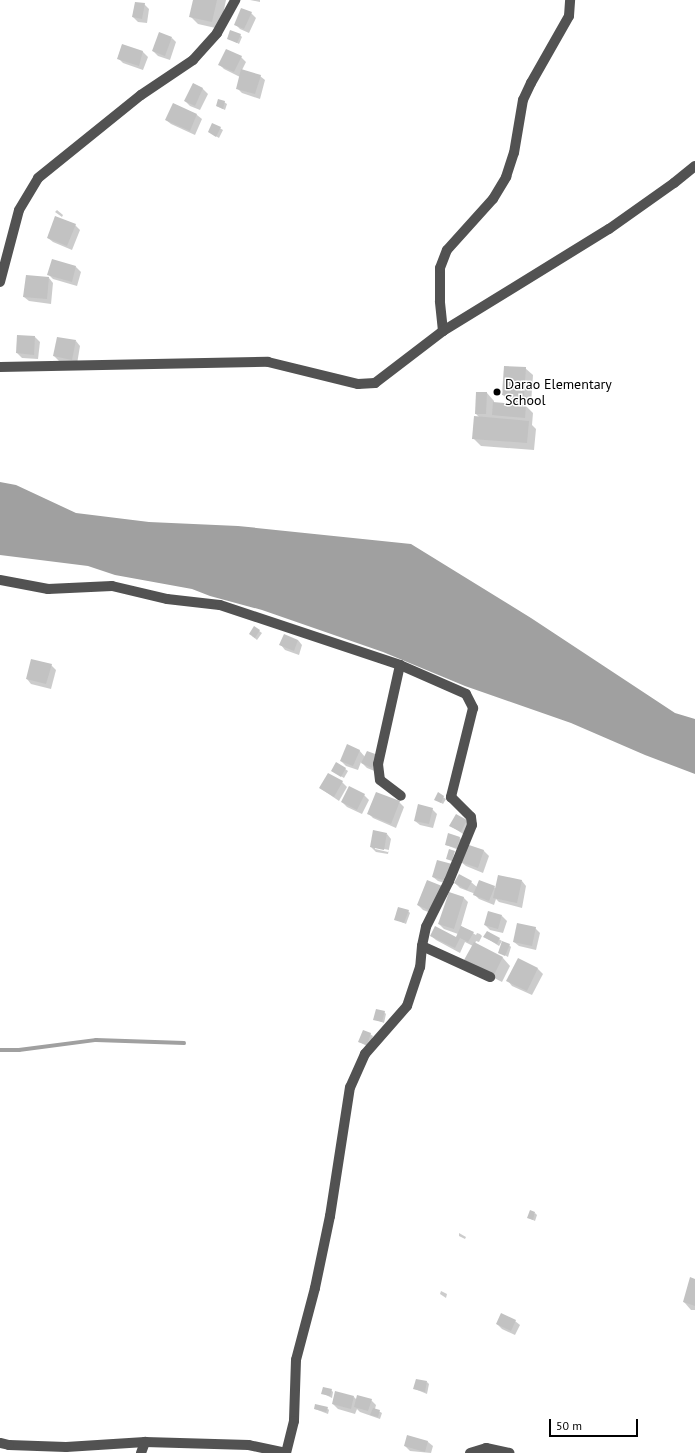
<!DOCTYPE html>
<html>
<head>
<meta charset="utf-8">
<style>
  body { margin:0 }
  #map { position:relative; width:695px; height:1453px; overflow:hidden; background:#fff; font-family:"PT Sans",sans-serif }
  div>[style] { position:absolute }
  .water>* { inset:0; background:#a0a0a0 }
  .shadow>* { inset:0; background:#0003 }
  .stream>* { height:3.5px; margin:-1.75px; padding:0 1.75px; transform-origin:1.75px; border-radius:1.75px; background:#a0a0a0 }
  .building>* { inset:0; background:#c2c2c2 }
  .minor>* { height:10px; margin:-5px; padding:0 5px; transform-origin:5px; border-radius:5px; background:#525252 }
  .dots>* { width:11px; height:11px; translate:-50% -50%; box-sizing:border-box; border:2px solid #fff; border-radius:50% }
  span { translate:-50% -50%; white-space:nowrap; text-align:center; line-height:1.15; -webkit-text-stroke:3px #fff; paint-order:stroke }
  .poi-label { font-size:14px; color:#000 }
  .left { translate:0 -50%; text-align:left }
  .scale { position:absolute; left:549px; top:1419px; width:89px; height:18px; box-sizing:border-box; border:2px solid #000; border-top:0; padding-left:5px; font-size:12px; line-height:14px; white-space:nowrap; color:#000; -webkit-text-stroke:3px #fff; paint-order:stroke }
</style>
</head>
<body>
<div id="map">
  <div class="water">
    <div style="clip-path:polygon(0 482px,16px 485px,76px 513px,149px 522px,238px 526px,411px 544px,531px 618px,675px 713px,695px 719px,695px 774px,645px 755px,571px 723px,465px 686px,383px 652px,262px 610px,210px 596px,192px 589px,115px 575px,88px 566px,0 555px)"></div>
  </div>
  <div class="shadow">
    <div style="clip-path:polygon(194px 0,226px 0,220px 29px,198px 24px,190px 16px)"></div>
    <div style="clip-path:polygon(250px 0,260px 0,260px 2px)"></div>
    <div style="clip-path:polygon(144px 4px,149px 9px,147px 23px,138px 22px,133px 17px)"></div>
    <div style="clip-path:polygon(251px 13px,256px 18px,249px 33px,240px 29px,235px 24px)"></div>
    <div style="clip-path:polygon(240px 35px,242px 37px,239px 44px,228px 38px)"></div>
    <div style="clip-path:polygon(172px 38px,176px 42px,170px 60px,158px 56px,153px 51px)"></div>
    <div style="clip-path:polygon(122px 46px,143px 52px,148px 57px,143px 70px,123px 63px,118px 58px)"></div>
    <div style="clip-path:polygon(241px 57px,246px 62px,242px 70px,260px 76px,265px 80px,260px 99px,242px 93px,237px 88px,240px 77px,224px 69px,219px 64px)"></div>
    <div style="clip-path:polygon(193px 84px,203px 89px,208px 94px,200px 110px,190px 106px,185px 101px)"></div>
    <div style="clip-path:polygon(224px 102px,227px 104px,225px 110px,217px 106px)"></div>
    <div style="clip-path:polygon(174px 104px,197px 115px,202px 119px,195px 135px,171px 124px,166px 120px)"></div>
    <div style="clip-path:polygon(213px 124px,223px 130px,219px 138px,209px 132px)"></div>
    <div style="clip-path:polygon(57px 210px,63px 215px,62px 217px,55px 212px)"></div>
    <div style="clip-path:polygon(75px 225px,80px 230px,72px 250px,53px 242px,48px 238px)"></div>
    <div style="clip-path:polygon(76px 267px,81px 272px,77px 286px,53px 279px,48px 274px)"></div>
    <div style="clip-path:polygon(49px 278px,53px 283px,51px 304px,29px 301px,24px 297px)"></div>
    <div style="clip-path:polygon(35px 337px,40px 342px,38px 359px,22px 358px,17px 353px)"></div>
    <div style="clip-path:polygon(76px 341px,80px 346px,77px 364px,59px 361px,54px 356px)"></div>
    <div style="clip-path:polygon(505px 367px,525px 368px,533px 375px,531px 404px,512px 404px,503px 395px)"></div>
    <div style="clip-path:polygon(477px 393px,487px 393px,494px 401px,494px 403px,526px 406px,533px 413px,532px 425px,536px 429px,534px 450px,481px 446px,473px 438px,480px 418px,476px 414px)"></div>
    <div style="clip-path:polygon(255px 628px,262px 633px,257px 640px,252px 636px)"></div>
    <div style="clip-path:polygon(298px 640px,302px 645px,299px 655px,285px 650px,281px 645px)"></div>
    <div style="clip-path:polygon(51px 665px,56px 670px,51px 689px,31px 684px,27px 679px)"></div>
    <div style="clip-path:polygon(359px 750px,365px 757px,367px 752px,377px 772px,367px 768px,361px 762px,358px 770px,346px 766px,341px 761px)"></div>
    <div style="clip-path:polygon(337px 763px,348px 771px,344px 778px,332px 771px)"></div>
    <div style="clip-path:polygon(342px 782px,347px 787px,339px 801px,320px 788px)"></div>
    <div style="clip-path:polygon(349px 787px,364px 795px,369px 800px,362px 814px,347px 807px,342px 802px)"></div>
    <div style="clip-path:polygon(438px 794px,446px 799px,443px 804px,438px 801px)"></div>
    <div style="clip-path:polygon(399px 802px,404px 807px,396px 828px,373px 818px,368px 813px)"></div>
    <div style="clip-path:polygon(432px 809px,437px 814px,433px 828px,420px 825px,415px 821px)"></div>
    <div style="clip-path:polygon(467px 821px,472px 825px,466px 836px,451px 826px)"></div>
    <div style="clip-path:polygon(evenodd,387px 834px,391px 839px,388px 854px,376px 852px,371px 847px,387px 834px,375px 847px,389px 850px,388px 852px,375px 849px,375px 847px)"></div>
    <div style="clip-path:polygon(460px 838px,462px 840px,459px 850px,446px 845px)"></div>
    <div style="clip-path:polygon(467px 845px,484px 851px,489px 856px,483px 873px,466px 866px,461px 862px)"></div>
    <div style="clip-path:polygon(451px 865px,451px 885px,438px 881px,433px 877px)"></div>
    <div style="clip-path:polygon(428px 881px,436px 915px,423px 910px,418px 905px)"></div>
    <div style="clip-path:polygon(522px 881px,526px 886px,522px 908px,499px 902px,496px 899px,494px 905px,479px 899px,473px 893px,460px 888px,455px 883px,471px 882px,477px 887px,494px 887px,496px 889px)"></div>
    <div style="clip-path:polygon(463px 897px,468px 902px,461px 926px,476px 935px,477px 933px,480px 934px,482px 936px,479px 942px,476px 941px,475px 944px,503px 958px,510px 966px,502px 982px,473px 967px,473px 946px,465px 942px,460px 953px,436px 940px,431px 936px,456px 938px,458px 934px,444px 929px,439px 924px)"></div>
    <div style="clip-path:polygon(408px 911px,410px 913px,406px 924px,395px 919px)"></div>
    <div style="clip-path:polygon(502px 916px,507px 921px,503px 933px,490px 930px,485px 925px)"></div>
    <div style="clip-path:polygon(535px 928px,540px 933px,536px 950px,519px 946px,514px 942px)"></div>
    <div style="clip-path:polygon(488px 932px,502px 941px,499px 946px,485px 937px)"></div>
    <div style="clip-path:polygon(509px 945px,511px 947px,508px 957px,499px 952px)"></div>
    <div style="clip-path:polygon(518px 960px,538px 969px,543px 974px,532px 995px,512px 986px,508px 981px)"></div>
    <div style="clip-path:polygon(384px 1012px,386px 1014px,384px 1023px,374px 1019px)"></div>
    <div style="clip-path:polygon(370px 1034px,373px 1036px,369px 1047px,359px 1042px)"></div>
    <div style="clip-path:polygon(535px 1213px,537px 1215px,535px 1221px,529px 1218px)"></div>
    <div style="clip-path:polygon(459px 1233px,466px 1237px,465px 1239px,459px 1236px)"></div>
    <div style="clip-path:polygon(695px 1280px,695px 1310px,691px 1310px,684px 1302px)"></div>
    <div style="clip-path:polygon(441px 1291px,447px 1294px,446px 1298px,440px 1294px)"></div>
    <div style="clip-path:polygon(515px 1321px,520px 1325px,515px 1335px,502px 1329px,497px 1324px)"></div>
    <div style="clip-path:polygon(427px 1382px,429px 1384px,427px 1394px,415px 1389px)"></div>
    <div style="clip-path:polygon(331px 1390px,333px 1392px,332px 1398px,322px 1393px)"></div>
    <div style="clip-path:polygon(354px 1397px,357px 1400px,371px 1400px,376px 1405px,375px 1409px,382px 1413px,380px 1419px,360px 1412px,357px 1409px,355px 1414px,338px 1409px,333px 1404px)"></div>
    <div style="clip-path:polygon(327px 1408px,329px 1410px,328px 1414px,315px 1409px)"></div>
    <div style="clip-path:polygon(428px 1442px,433px 1446px,431px 1453px,410px 1451px,405px 1446px)"></div>
  </div>
  <div class="stream">
    <div style="left:0;top:1050px;width:19px"></div>
    <div style="left:19px;top:1050px;width:78px;rotate:-7.4deg"></div>
    <div style="left:96px;top:1040px;width:88px;rotate:2deg"></div>
  </div>
  <div class="building">
    <div style="clip-path:polygon(193px 0,217px 0,212px 22px,189px 17px)"></div>
    <div style="clip-path:polygon(135px 2px,145px 3px,142px 19px,132px 17px)"></div>
    <div style="clip-path:polygon(241px 8px,252px 12px,244px 29px,234px 25px)"></div>
    <div style="clip-path:polygon(230px 30px,241px 34px,237px 43px,227px 39px)"></div>
    <div style="clip-path:polygon(159px 32px,172px 37px,165px 56px,152px 51px)"></div>
    <div style="clip-path:polygon(122px 44px,143px 51px,139px 66px,117px 59px)"></div>
    <div style="clip-path:polygon(226px 49px,242px 56px,234px 72px,218px 65px)"></div>
    <div style="clip-path:polygon(241px 69px,261px 75px,255px 94px,236px 89px)"></div>
    <div style="clip-path:polygon(193px 83px,203px 88px,195px 106px,184px 101px)"></div>
    <div style="clip-path:polygon(218px 99px,225px 101px,223px 109px,216px 106px)"></div>
    <div style="clip-path:polygon(173px 103px,197px 114px,190px 131px,165px 120px)"></div>
    <div style="clip-path:polygon(212px 123px,221px 127px,216px 137px,208px 132px)"></div>
    <div style="clip-path:polygon(55px 216px,76px 224px,67px 246px,47px 238px)"></div>
    <div style="clip-path:polygon(52px 259px,76px 266px,72px 282px,47px 275px)"></div>
    <div style="clip-path:polygon(26px 275px,49px 277px,47px 299px,23px 297px)"></div>
    <div style="clip-path:polygon(17px 335px,35px 336px,34px 355px,16px 353px)"></div>
    <div style="clip-path:polygon(57px 337px,76px 340px,72px 360px,53px 356px)"></div>
    <div style="clip-path:polygon(504px 366px,526px 367px,524px 397px,502px 395px)"></div>
    <div style="clip-path:polygon(476px 392px,487px 392px,486px 414px,475px 414px)"></div>
    <div style="clip-path:polygon(493px 402px,526px 405px,525px 418px,492px 415px)"></div>
    <div style="clip-path:polygon(474px 416px,529px 421px,527px 443px,472px 439px)"></div>
    <div style="clip-path:polygon(254px 626px,260px 630px,255px 638px,249px 634px)"></div>
    <div style="clip-path:polygon(284px 634px,298px 640px,294px 651px,279px 645px)"></div>
    <div style="clip-path:polygon(31px 659px,52px 664px,46px 684px,26px 679px)"></div>
    <div style="clip-path:polygon(347px 744px,360px 750px,353px 766px,340px 761px)"></div>
    <div style="clip-path:polygon(367px 751px,378px 755px,372px 768px,361px 763px)"></div>
    <div style="clip-path:polygon(336px 762px,346px 768px,341px 777px,331px 771px)"></div>
    <div style="clip-path:polygon(328px 773px,343px 781px,334px 797px,319px 788px)"></div>
    <div style="clip-path:polygon(349px 786px,365px 794px,357px 810px,341px 802px)"></div>
    <div style="clip-path:polygon(376px 792px,400px 801px,391px 824px,367px 814px)"></div>
    <div style="clip-path:polygon(438px 792px,444px 796px,441px 803px,434px 800px)"></div>
    <div style="clip-path:polygon(418px 804px,433px 808px,429px 824px,414px 821px)"></div>
    <div style="clip-path:polygon(456px 814px,467px 820px,461px 832px,449px 826px)"></div>
    <div style="clip-path:polygon(373px 830px,387px 833px,384px 850px,370px 847px)"></div>
    <div style="clip-path:polygon(448px 833px,460px 837px,457px 848px,445px 845px)"></div>
    <div style="clip-path:polygon(466px 844px,484px 850px,478px 868px,460px 862px)"></div>
    <div style="clip-path:polygon(449px 849px,455px 851px,452px 861px,446px 859px)"></div>
    <div style="clip-path:polygon(437px 860px,452px 864px,447px 881px,432px 877px)"></div>
    <div style="clip-path:polygon(459px 874px,472px 881px,467px 890px,454px 883px)"></div>
    <div style="clip-path:polygon(498px 875px,522px 880px,517px 903px,493px 898px)"></div>
    <div style="clip-path:polygon(427px 880px,442px 886px,431px 911px,417px 905px)"></div>
    <div style="clip-path:polygon(479px 880px,495px 886px,489px 901px,473px 895px)"></div>
    <div style="clip-path:polygon(449px 892px,464px 897px,454px 929px,438px 924px)"></div>
    <div style="clip-path:polygon(398px 907px,409px 910px,404px 923px,394px 920px)"></div>
    <div style="clip-path:polygon(488px 911px,502px 915px,498px 929px,484px 925px)"></div>
    <div style="clip-path:polygon(517px 923px,536px 927px,532px 946px,513px 942px)"></div>
    <div style="clip-path:polygon(435px 926px,456px 937px,461px 926px,474px 932px,468px 942px,460px 938px,455px 948px,430px 936px)"></div>
    <div style="clip-path:polygon(487px 931px,500px 938px,497px 944px,483px 937px)"></div>
    <div style="clip-path:polygon(502px 941px,510px 944px,505px 956px,498px 953px)"></div>
    <div style="clip-path:polygon(474px 942px,503px 957px,494px 975px,464px 960px)"></div>
    <div style="clip-path:polygon(518px 958px,538px 968px,527px 991px,506px 981px)"></div>
    <div style="clip-path:polygon(376px 1009px,385px 1011px,382px 1022px,373px 1020px)"></div>
    <div style="clip-path:polygon(363px 1030px,371px 1033px,367px 1045px,358px 1042px)"></div>
    <div style="clip-path:polygon(530px 1210px,535px 1212px,533px 1220px,527px 1218px)"></div>
    <div style="clip-path:polygon(690px 1277px,695px 1279px,695px 1306px,683px 1302px)"></div>
    <div style="clip-path:polygon(501px 1313px,516px 1320px,511px 1331px,496px 1324px)"></div>
    <div style="clip-path:polygon(416px 1379px,427px 1381px,425px 1392px,413px 1389px)"></div>
    <div style="clip-path:polygon(323px 1387px,332px 1389px,330px 1396px,321px 1394px)"></div>
    <div style="clip-path:polygon(335px 1391px,354px 1396px,351px 1409px,332px 1404px)"></div>
    <div style="clip-path:polygon(357px 1395px,372px 1399px,368px 1411px,354px 1407px)"></div>
    <div style="clip-path:polygon(315px 1404px,328px 1407px,326px 1412px,314px 1409px)"></div>
    <div style="clip-path:polygon(373px 1408px,380px 1410px,378px 1417px,370px 1415px)"></div>
    <div style="clip-path:polygon(407px 1435px,428px 1441px,425px 1452px,404px 1446px)"></div>
  </div>
  <div class="minor">
    <div style="left:0;top:282px;width:74px;rotate:-75.2deg"></div>
    <div style="left:19px;top:210px;width:37px;rotate:-59deg"></div>
    <div style="left:38px;top:178px;width:132px;rotate:-38.9deg"></div>
    <div style="left:141px;top:95px;width:63px;rotate:-33.9deg"></div>
    <div style="left:193px;top:60px;width:36px;rotate:-48deg"></div>
    <div style="left:217px;top:33px;width:38px;rotate:-61deg"></div>
    <div style="left:443px;top:331px;width:30px;rotate:-96deg"></div>
    <div style="left:440px;top:301px;width:33px;rotate:-90deg"></div>
    <div style="left:440px;top:268px;width:19px;rotate:-69deg"></div>
    <div style="left:447px;top:250px;width:69px;rotate:-48deg"></div>
    <div style="left:493px;top:199px;width:26px;rotate:-59deg"></div>
    <div style="left:506px;top:177px;width:25px;rotate:-72deg"></div>
    <div style="left:514px;top:153px;width:54px;rotate:-80.4deg"></div>
    <div style="left:523px;top:100px;width:19px;rotate:-65deg"></div>
    <div style="left:531px;top:83px;width:77px;rotate:-60.4deg"></div>
    <div style="left:569px;top:16px;width:16px;rotate:-86deg"></div>
    <div style="left:0;top:367px;width:268px;rotate:-1.1deg"></div>
    <div style="left:268px;top:362px;width:93px;rotate:13.7deg"></div>
    <div style="left:358px;top:384px;width:17px;rotate:-3deg"></div>
    <div style="left:375px;top:383px;width:86px;rotate:-37.4deg"></div>
    <div style="left:443px;top:331px;width:195px;rotate:-31.6deg"></div>
    <div style="left:609px;top:229px;width:80px;rotate:-35.3deg"></div>
    <div style="left:674px;top:183px;width:27px;rotate:-39deg"></div>
    <div style="left:0;top:580px;width:49px;rotate:10.6deg"></div>
    <div style="left:48px;top:589px;width:64px;rotate:-2.7deg"></div>
    <div style="left:112px;top:586px;width:57px;rotate:13.3deg"></div>
    <div style="left:167px;top:599px;width:53px;rotate:6.5deg"></div>
    <div style="left:220px;top:605px;width:190px;rotate:18.4deg"></div>
    <div style="left:400px;top:665px;width:72px;rotate:23.7deg"></div>
    <div style="left:466px;top:694px;width:16px;rotate:63deg"></div>
    <div style="left:473px;top:708px;width:92px;rotate:103.9deg"></div>
    <div style="left:451px;top:797px;width:28px;rotate:45deg"></div>
    <div style="left:471px;top:817px;width:8px;rotate:83deg"></div>
    <div style="left:472px;top:825px;width:61px;rotate:112.3deg"></div>
    <div style="left:449px;top:881px;width:51px;rotate:116.6deg"></div>
    <div style="left:426px;top:927px;width:19px;rotate:102deg"></div>
    <div style="left:422px;top:946px;width:21px;rotate:95deg"></div>
    <div style="left:420px;top:967px;width:41px;rotate:108.4deg"></div>
    <div style="left:407px;top:1006px;width:64px;rotate:131.2deg"></div>
    <div style="left:365px;top:1054px;width:36px;rotate:114deg"></div>
    <div style="left:350px;top:1087px;width:131px;rotate:98.8deg"></div>
    <div style="left:330px;top:1216px;width:74px;rotate:101.8deg"></div>
    <div style="left:315px;top:1288px;width:74px;rotate:104.8deg"></div>
    <div style="left:296px;top:1360px;width:61px;rotate:91.9deg"></div>
    <div style="left:294px;top:1421px;width:33px;rotate:104deg"></div>
    <div style="left:286px;top:1453px;width:38px;rotate:-168deg"></div>
    <div style="left:249px;top:1445px;width:104px;rotate:-178.3deg"></div>
    <div style="left:145px;top:1442px;width:79px;rotate:176.4deg"></div>
    <div style="left:66px;top:1447px;width:57px;rotate:-178deg"></div>
    <div style="left:9px;top:1445px;width:9px;rotate:-167deg"></div>
    <div style="left:400px;top:665px;width:101px;rotate:102.5deg"></div>
    <div style="left:378px;top:764px;width:16px;rotate:83deg"></div>
    <div style="left:380px;top:780px;width:26px;rotate:37deg"></div>
    <div style="left:422px;top:946px;width:75px;rotate:24.5deg"></div>
    <div style="left:141px;top:1453px;width:12px;rotate:-70deg"></div>
    <div style="left:470px;top:1453px;width:17px;rotate:-17deg"></div>
    <div style="left:486px;top:1448px;width:24px;rotate:12deg"></div>
  </div>
  <div class="dots">
    <div style="left:497px;top:392px;background:#000"></div>
  </div>
  <div class="poi-label">
    <span class="left" style="left:505px;top:392px">Darao Elementary<br>School</span>
  </div>
  <div class="scale">50 m</div>
</div>
</body>
</html>
